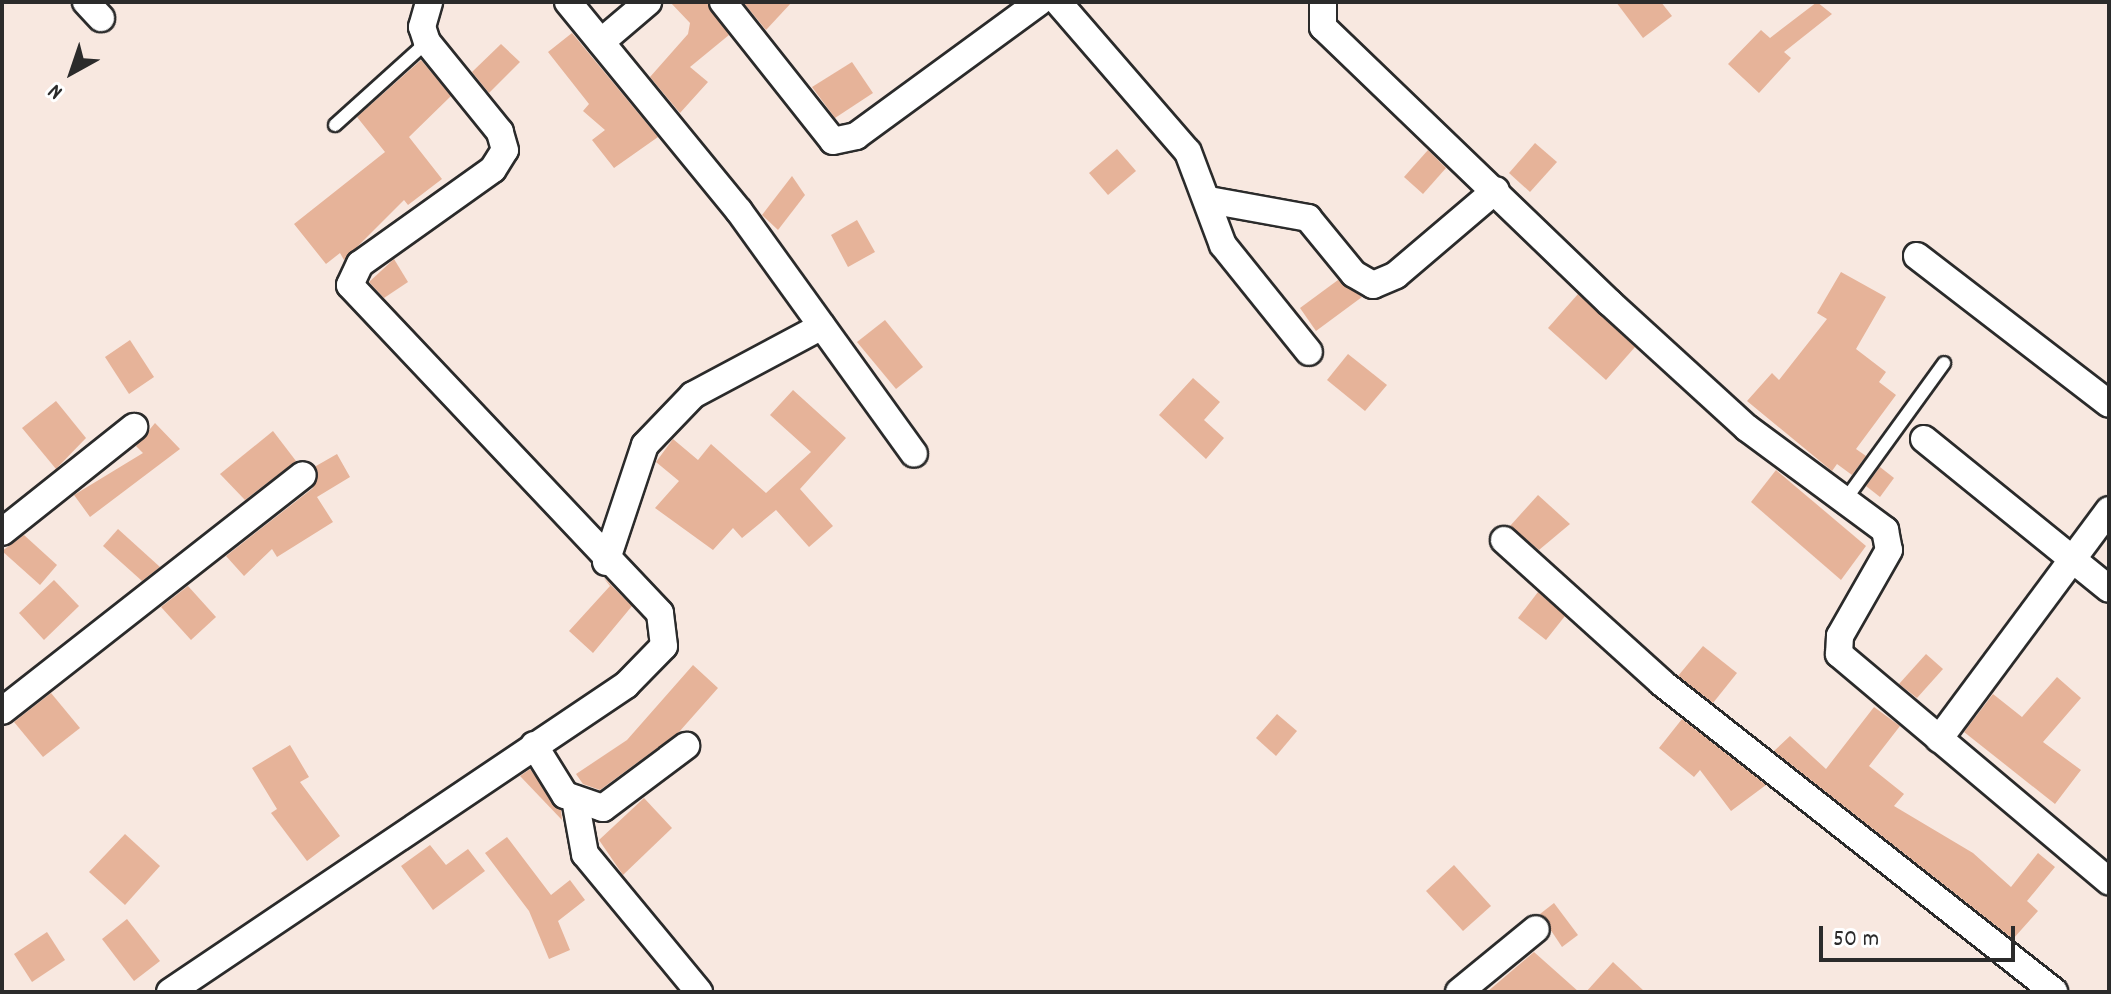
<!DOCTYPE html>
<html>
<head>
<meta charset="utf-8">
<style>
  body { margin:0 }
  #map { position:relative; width:2111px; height:994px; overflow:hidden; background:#f8e8e0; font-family:Dekko,sans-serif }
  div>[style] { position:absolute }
  .building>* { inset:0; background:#e6b399 }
  .roads { filter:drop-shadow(2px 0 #2b2b2b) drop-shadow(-2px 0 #2b2b2b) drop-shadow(0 2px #2b2b2b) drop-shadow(0 -2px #2b2b2b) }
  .service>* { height:12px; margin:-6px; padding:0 6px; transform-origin:6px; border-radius:6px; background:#fff }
  .minor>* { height:26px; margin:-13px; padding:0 13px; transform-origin:13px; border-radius:13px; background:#fff }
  span { translate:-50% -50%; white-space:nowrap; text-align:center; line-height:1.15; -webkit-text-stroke:7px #fff; paint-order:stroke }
  .frame { position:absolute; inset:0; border:4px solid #2b2b2b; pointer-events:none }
  .north { position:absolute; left:32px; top:32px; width:80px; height:80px; -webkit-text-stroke:6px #fff; paint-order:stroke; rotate:220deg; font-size:22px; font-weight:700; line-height:32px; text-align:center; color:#2b2b2b }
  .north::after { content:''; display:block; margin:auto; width:28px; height:36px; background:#2b2b2b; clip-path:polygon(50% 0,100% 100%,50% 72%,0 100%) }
  .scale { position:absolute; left:1819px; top:926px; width:196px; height:36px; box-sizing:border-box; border:4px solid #2b2b2b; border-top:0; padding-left:10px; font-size:24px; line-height:28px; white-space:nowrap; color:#2b2b2b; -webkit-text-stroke:6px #fff; paint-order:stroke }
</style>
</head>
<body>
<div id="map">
  <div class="building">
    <div style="clip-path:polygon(670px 2px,707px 2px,729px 35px,690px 67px,708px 82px,680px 113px,650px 77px,688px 34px,690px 23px)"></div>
    <div style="clip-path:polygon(743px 2px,792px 2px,766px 30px)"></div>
    <div style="clip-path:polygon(1616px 2px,1661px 2px,1672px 16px,1643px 38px)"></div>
    <div style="clip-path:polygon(1817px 2px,1832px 14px,1784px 52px,1791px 58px,1759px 93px,1728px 64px,1761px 30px,1770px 38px)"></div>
    <div style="clip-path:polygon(572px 33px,658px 137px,614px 168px,592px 140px,605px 130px,583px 111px,589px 104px,548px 52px)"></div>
    <div style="clip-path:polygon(501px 44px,520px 62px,489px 93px,472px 72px)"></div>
    <div style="clip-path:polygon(421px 60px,451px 96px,409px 137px,442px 179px,408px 205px,404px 200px,344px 260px,340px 253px,326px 264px,294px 224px,385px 152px,357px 117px)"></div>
    <div style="clip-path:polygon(852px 62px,873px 93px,835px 118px,812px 87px)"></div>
    <div style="clip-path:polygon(1535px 143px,1557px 162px,1530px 192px,1509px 173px)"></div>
    <div style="clip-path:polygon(1117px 149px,1136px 171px,1108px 195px,1089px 173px)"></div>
    <div style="clip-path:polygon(1428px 150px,1446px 168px,1423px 194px,1404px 177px)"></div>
    <div style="clip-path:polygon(792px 176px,805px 195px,778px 230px,762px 215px)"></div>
    <div style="clip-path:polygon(857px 220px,875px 252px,848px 267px,831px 235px)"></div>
    <div style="clip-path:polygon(394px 259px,408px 282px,384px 298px,369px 282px)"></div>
    <div style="clip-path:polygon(1841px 272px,1886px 297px,1856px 349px,1886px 372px,1879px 382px,1896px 395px,1856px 449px,1866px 456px,1852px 475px,1837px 464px,1832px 471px,1747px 401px,1772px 373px,1779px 380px,1827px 319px,1817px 313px)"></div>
    <div style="clip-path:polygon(1338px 280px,1362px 297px,1316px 331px,1300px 308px)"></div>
    <div style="clip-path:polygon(1578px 294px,1635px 347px,1606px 380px,1548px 328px)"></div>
    <div style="clip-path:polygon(885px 320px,923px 367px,896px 389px,857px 342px)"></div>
    <div style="clip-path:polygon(130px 340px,154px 377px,129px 394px,105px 357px)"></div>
    <div style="clip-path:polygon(1348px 354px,1387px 385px,1365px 411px,1327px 380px)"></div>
    <div style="clip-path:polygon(1193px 378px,1220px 402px,1204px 420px,1224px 438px,1206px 459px,1159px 415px)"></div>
    <div style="clip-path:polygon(793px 390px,846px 438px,800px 489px,833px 526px,809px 547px,776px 510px,742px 538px,733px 528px,713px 550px,655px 508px,679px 481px,656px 462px,673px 439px,698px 460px,711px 444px,766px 493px,811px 452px,770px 415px)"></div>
    <div style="clip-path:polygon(56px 401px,86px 438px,56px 469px,22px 428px)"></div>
    <div style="clip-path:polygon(155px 423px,180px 449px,90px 517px,74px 495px,143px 453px,136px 446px)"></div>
    <div style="clip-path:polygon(273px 431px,296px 461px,245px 500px,220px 474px)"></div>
    <div style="clip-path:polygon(337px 454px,350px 477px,317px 497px,333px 522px,277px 557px,272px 549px,244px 576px,226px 556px,313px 488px,316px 466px)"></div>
    <div style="clip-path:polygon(1880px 467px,1894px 478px,1880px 497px,1866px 486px)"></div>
    <div style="clip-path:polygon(1776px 470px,1866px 546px,1841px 580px,1751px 502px)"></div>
    <div style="clip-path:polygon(1538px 495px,1570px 524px,1539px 550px,1510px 526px)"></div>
    <div style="clip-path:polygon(118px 529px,160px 567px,142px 581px,103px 546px)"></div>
    <div style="clip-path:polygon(24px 535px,57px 565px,40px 585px,2px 551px)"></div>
    <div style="clip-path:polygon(603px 577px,632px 606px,593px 653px,569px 631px,610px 586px)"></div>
    <div style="clip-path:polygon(54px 580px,79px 606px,44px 640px,19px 613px)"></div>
    <div style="clip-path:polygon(188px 586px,216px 617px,191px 640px,161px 607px)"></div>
    <div style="clip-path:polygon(1538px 592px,1565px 616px,1546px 640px,1518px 618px)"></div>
    <div style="clip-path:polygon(1703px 646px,1737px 673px,1713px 703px,1678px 676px)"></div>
    <div style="clip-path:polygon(1926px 654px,1943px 669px,1917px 698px,1899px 684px)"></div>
    <div style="clip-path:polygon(693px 665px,718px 688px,679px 732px,600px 790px,583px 784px,576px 774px,627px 740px)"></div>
    <div style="clip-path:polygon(2057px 677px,2081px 698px,2043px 742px,2081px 770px,2055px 804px,1964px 732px,1993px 694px,2022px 717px)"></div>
    <div style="clip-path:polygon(51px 693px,80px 728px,43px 757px,14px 722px)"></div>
    <div style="clip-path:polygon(1874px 707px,1900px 726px,1869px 766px,1904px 794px,1894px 806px,1973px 853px,2011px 887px,2038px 853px,2055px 867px,2027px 901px,2038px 911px,2013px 939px,1774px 751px,1790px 736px,1826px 769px)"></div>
    <div style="clip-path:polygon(1277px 714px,1297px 731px,1276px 756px,1256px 738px)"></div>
    <div style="clip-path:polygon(1682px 719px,1766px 785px,1731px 811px,1700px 770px,1694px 777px,1659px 748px)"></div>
    <div style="clip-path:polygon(290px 745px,309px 777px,300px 782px,340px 836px,307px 861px,271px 813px,277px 809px,252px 768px)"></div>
    <div style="clip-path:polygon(530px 769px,561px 810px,562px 820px,520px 776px)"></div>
    <div style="clip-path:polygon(644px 798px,672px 828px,623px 875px,599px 840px)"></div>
    <div style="clip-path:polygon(125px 834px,160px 866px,125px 905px,89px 872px)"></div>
    <div style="clip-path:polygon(507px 837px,551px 895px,570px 880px,585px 900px,558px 921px,570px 950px,549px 959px,529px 911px,485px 853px)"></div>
    <div style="clip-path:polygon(430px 845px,446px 865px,468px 849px,485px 871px,433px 910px,401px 866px)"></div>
    <div style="clip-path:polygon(1454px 865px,1491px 906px,1463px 931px,1426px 891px)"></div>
    <div style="clip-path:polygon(1554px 903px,1578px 935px,1562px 947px,1540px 914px)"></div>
    <div style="clip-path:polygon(127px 919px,160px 961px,134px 981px,102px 939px)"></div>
    <div style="clip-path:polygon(47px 932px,65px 960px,32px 982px,14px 954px)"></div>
    <div style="clip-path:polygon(1534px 952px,1579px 992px,1487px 992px)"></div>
    <div style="clip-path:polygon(1613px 962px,1645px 992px,1586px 992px)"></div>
  </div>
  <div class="roads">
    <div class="service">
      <div style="left:335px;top:125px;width:124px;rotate:-42.1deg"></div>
      <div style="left:1845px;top:500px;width:169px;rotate:-54.1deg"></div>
    </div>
    <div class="minor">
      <div style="left:86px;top:2px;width:22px;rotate:47deg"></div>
      <div style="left:568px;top:2px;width:270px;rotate:50.7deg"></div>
      <div style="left:739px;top:211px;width:299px;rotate:54.2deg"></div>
      <div style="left:723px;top:2px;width:177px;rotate:51.6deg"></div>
      <div style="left:833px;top:141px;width:24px;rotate:-12deg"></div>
      <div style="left:856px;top:136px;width:227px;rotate:-36.2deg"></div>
      <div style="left:1058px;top:2px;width:198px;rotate:49.1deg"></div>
      <div style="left:1188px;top:152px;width:99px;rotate:69.4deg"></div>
      <div style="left:1223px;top:245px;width:137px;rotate:51.2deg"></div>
      <div style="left:1323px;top:2px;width:25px;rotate:90deg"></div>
      <div style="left:1323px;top:27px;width:398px;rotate:43.9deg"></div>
      <div style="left:1610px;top:303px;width:185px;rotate:42.4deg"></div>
      <div style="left:1747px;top:428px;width:172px;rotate:36.5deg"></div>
      <div style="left:1885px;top:530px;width:20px;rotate:79deg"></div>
      <div style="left:1889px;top:550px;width:99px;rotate:119.7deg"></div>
      <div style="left:1840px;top:636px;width:18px;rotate:93deg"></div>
      <div style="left:1839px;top:654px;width:353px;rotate:40.1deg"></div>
      <div style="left:601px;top:42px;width:62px;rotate:-40.4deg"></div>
      <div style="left:1209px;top:200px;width:101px;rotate:10.3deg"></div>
      <div style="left:1308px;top:218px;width:72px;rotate:50.6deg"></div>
      <div style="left:1354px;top:274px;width:22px;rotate:30deg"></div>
      <div style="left:1373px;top:285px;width:25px;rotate:-23deg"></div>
      <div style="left:1396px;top:275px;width:131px;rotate:-40.4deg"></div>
      <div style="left:1917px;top:256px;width:242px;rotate:37.6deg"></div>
      <div style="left:1924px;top:439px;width:238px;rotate:39deg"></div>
      <div style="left:2px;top:532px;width:169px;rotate:-38.5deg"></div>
      <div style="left:1504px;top:540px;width:213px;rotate:42.1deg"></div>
      <div style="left:1662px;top:683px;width:499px;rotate:38.2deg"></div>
      <div style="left:606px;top:562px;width:123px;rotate:-71.6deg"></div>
      <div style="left:645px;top:445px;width:69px;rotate:-46.2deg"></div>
      <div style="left:693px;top:395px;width:146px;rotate:-28.1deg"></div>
      <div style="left:2px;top:711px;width:382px;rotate:-38.1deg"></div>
      <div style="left:1939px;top:739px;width:285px;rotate:-53.4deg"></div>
      <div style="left:534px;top:745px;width:59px;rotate:58.2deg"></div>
      <div style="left:565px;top:795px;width:40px;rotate:18.9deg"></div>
      <div style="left:603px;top:808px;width:104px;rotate:-36.8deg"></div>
      <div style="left:575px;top:799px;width:56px;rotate:79.7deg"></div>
      <div style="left:585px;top:854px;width:179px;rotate:50.4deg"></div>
      <div style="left:170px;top:992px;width:550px;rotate:-33.95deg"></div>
      <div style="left:626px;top:685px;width:54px;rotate:-45.7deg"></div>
      <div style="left:664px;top:646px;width:33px;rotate:-97deg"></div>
      <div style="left:660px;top:613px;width:451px;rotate:-133.4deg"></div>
      <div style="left:350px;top:285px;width:23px;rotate:-65deg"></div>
      <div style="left:360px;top:264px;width:163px;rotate:-35.5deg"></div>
      <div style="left:493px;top:169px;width:22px;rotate:-58deg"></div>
      <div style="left:505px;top:150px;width:19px;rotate:-106deg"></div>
      <div style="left:500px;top:132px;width:116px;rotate:-129deg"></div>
      <div style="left:427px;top:42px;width:16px;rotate:-108deg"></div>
      <div style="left:422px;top:27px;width:26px;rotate:-74deg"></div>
      <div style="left:1459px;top:992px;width:99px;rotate:-39.3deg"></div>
    </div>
  </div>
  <div class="frame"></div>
  <div class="north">N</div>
  <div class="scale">50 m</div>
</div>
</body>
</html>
